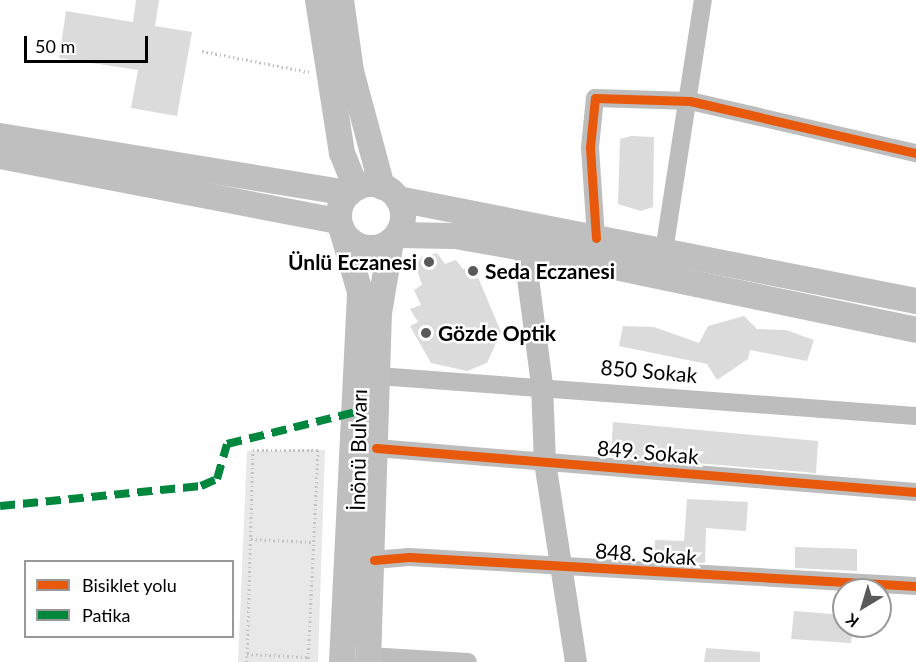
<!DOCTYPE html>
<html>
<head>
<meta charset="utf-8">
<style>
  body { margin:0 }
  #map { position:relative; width:916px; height:662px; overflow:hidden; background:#fff; font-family:Lato,sans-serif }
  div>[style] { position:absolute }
  .green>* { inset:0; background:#e8e8e8 }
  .building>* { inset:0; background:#dbdbdb }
  .path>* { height:3px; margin-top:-1.5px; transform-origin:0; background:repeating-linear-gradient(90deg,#c2c2c2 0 1.5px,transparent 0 4.5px) }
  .minor>* { height:18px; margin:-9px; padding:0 9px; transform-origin:9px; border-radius:9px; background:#bdbdbd }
  .tertiary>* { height:22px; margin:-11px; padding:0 11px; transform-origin:11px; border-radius:11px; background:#bdbdbd }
  .secondary>* { height:26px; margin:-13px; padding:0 13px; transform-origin:13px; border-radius:13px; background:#bfbfbf }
  .secondary>.ring { margin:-13px; padding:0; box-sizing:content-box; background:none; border:26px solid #bfbfbf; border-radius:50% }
  .quiet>* { height:8px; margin-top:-4px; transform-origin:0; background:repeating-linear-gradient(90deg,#00873e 0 15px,transparent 0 23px) }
  .cycleway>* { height:9px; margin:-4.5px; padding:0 4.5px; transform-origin:4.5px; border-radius:4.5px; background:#e8590c }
  .dots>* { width:16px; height:16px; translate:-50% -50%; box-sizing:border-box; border:3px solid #fff; border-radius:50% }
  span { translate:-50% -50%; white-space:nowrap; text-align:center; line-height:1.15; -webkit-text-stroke:5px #fff; paint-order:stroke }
  .poi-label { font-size:21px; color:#000; font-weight:700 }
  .right { translate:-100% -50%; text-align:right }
  .left { translate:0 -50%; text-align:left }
  .street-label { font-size:21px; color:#000 }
  .legend { position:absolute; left:24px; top:560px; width:210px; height:78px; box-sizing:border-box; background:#fff; border:2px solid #999; margin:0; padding:8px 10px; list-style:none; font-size:18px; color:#000 }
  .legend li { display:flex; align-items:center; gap:12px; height:30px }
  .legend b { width:30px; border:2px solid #999 }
  .north { position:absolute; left:832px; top:578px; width:60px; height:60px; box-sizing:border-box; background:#fff; border:2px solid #999; border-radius:50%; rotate:218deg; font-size:16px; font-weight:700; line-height:24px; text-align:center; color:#000 }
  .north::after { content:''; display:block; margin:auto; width:21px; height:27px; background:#595959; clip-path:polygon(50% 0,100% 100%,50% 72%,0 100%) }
  .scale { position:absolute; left:24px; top:36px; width:124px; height:27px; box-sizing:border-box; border:3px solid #000; border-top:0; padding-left:8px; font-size:18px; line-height:21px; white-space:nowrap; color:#000; -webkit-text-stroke:4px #fff; paint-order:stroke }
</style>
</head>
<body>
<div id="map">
  <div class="green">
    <div style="clip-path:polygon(325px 450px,318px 662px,238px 662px,247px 451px)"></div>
  </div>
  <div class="building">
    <div style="clip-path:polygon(136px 0,159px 0,155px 26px,192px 32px,177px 116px,131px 108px,138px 70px,59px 58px,66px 11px,133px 22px)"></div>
    <div style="clip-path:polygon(631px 136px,654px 137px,653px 207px,641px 211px,618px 204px,620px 139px)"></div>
    <div style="clip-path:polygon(437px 253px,445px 264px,456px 260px,463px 269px,475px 270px,501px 332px,487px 363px,467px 371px,431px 363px,410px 326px,418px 322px,410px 309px,421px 305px,414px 290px,422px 285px,416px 267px,421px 257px)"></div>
    <div style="clip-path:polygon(744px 316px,757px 329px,786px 330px,814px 340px,807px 361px,750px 350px,748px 359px,717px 380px,707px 364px,619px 346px,623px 326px,654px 327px,699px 343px,708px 326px)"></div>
    <div style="clip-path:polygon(613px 422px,818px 441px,816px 473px,611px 456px)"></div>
    <div style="clip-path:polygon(687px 499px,748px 502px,746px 531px,706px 528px,705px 563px,654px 560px,655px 540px,684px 541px)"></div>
    <div style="clip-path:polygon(795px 547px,857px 549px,857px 571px,795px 568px)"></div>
    <div style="clip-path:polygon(794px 611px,844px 615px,844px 626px,853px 626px,851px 643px,791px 639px)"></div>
    <div style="clip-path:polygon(706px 648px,760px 652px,760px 662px,704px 662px)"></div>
  </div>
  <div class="path">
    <div style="left:202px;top:51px;width:109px;rotate:11.1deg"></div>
    <div style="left:251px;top:539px;width:63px;rotate:2.7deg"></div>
    <div style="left:247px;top:654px;width:61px;rotate:2.8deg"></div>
    <div style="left:247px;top:662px;width:212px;rotate:-88.4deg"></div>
    <div style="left:253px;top:450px;width:65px"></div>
    <div style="left:318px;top:450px;width:212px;rotate:92.7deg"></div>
  </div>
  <div class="minor">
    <div style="left:596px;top:238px;width:91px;rotate:-93.8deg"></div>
    <div style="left:590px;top:147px;width:49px;rotate:-84.2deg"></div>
    <div style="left:595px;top:98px;width:95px;rotate:1.8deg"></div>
    <div style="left:690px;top:101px;width:232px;rotate:13deg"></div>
    <div style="left:664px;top:251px;width:254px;rotate:-81.2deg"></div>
    <div style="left:378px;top:376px;width:539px;rotate:4.25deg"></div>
    <div style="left:376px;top:448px;width:542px;rotate:4.66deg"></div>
    <div style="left:374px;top:560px;width:35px;rotate:-5deg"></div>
    <div style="left:409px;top:557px;width:508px;rotate:3.27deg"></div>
    <div style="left:368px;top:656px;width:100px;rotate:3.4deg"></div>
  </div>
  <div class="tertiary">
    <div style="left:524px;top:248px;width:138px;rotate:82.5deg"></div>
    <div style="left:542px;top:385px;width:77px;rotate:87.8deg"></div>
    <div style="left:545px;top:462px;width:202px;rotate:81.2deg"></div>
  </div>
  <div class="secondary">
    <div style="left:318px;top:0;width:155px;rotate:81.1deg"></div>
    <div style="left:342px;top:153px;width:38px;rotate:68deg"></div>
    <div style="left:341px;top:0;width:72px;rotate:82deg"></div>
    <div style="left:351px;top:71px;width:120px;rotate:75deg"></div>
    <div style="left:0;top:136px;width:354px;rotate:9.3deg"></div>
    <div style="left:0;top:156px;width:345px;rotate:10.9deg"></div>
    <div class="ring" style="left:339px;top:184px;width:38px;height:38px"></div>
    <div style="left:398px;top:199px;width:528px;rotate:11.14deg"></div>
    <div style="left:397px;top:235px;width:58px;rotate:1deg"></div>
    <div style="left:455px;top:236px;width:70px;rotate:9.9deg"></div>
    <div style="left:524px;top:248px;width:400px;rotate:11.8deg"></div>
    <div style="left:342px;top:662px;width:370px;rotate:-87.2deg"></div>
    <div style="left:360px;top:292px;width:65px;rotate:-106.2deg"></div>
    <div style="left:368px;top:662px;width:349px;rotate:-88.2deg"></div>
    <div style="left:379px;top:313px;width:73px;rotate:-80.5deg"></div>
  </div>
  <div class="quiet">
    <div style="left:0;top:506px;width:202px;rotate:-5.7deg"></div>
    <div style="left:201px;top:486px;width:17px;rotate:-24deg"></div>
    <div style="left:217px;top:479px;width:36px;rotate:-74deg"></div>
    <div style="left:227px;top:444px;width:132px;rotate:-14deg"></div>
  </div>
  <div class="cycleway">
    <div style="left:596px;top:238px;width:91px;rotate:-93.8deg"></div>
    <div style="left:590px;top:147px;width:49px;rotate:-84.2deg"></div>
    <div style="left:595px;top:98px;width:95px;rotate:1.8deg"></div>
    <div style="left:690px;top:101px;width:232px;rotate:13deg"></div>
    <div style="left:376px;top:448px;width:542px;rotate:4.66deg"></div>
    <div style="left:374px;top:560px;width:35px;rotate:-5deg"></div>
    <div style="left:409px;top:557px;width:508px;rotate:3.27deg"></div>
  </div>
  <div class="dots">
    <div style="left:429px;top:262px;background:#595959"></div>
    <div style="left:473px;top:271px;background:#595959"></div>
    <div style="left:426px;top:333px;background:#595959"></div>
  </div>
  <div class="poi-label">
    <span class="right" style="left:417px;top:262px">Ünlü Eczanesi</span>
    <span class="left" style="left:485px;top:271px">Seda Eczanesi</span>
    <span class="left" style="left:438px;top:333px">Gözde Optik</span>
  </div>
  <div class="street-label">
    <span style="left:649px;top:371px;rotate:5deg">850 Sokak</span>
    <span style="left:358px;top:450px;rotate:-89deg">İnönü Bulvarı</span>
    <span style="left:648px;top:452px;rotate:5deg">849. Sokak</span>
    <span style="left:646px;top:554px;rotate:4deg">848. Sokak</span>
  </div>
  <ul class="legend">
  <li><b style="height:8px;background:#e8590c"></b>Bisiklet yolu</li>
  <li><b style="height:8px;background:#00873e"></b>Patika</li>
  </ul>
  <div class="north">K</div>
  <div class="scale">50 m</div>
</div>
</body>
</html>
